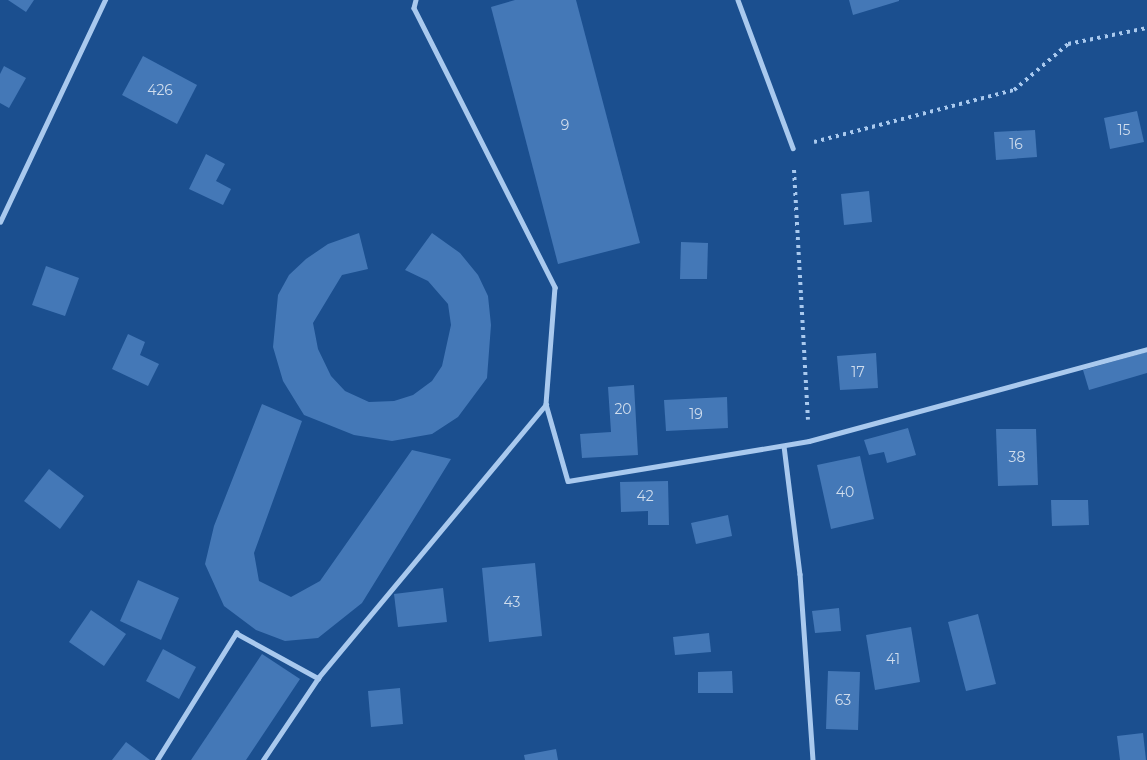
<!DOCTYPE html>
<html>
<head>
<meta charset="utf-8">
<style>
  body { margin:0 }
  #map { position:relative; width:1147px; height:760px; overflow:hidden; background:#1b4f8f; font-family:Montserrat,sans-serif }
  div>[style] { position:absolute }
  .building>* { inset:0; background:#4478b7 }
  .path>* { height:4px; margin-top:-2px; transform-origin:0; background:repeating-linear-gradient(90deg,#a9c9ee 0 3px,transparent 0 7.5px) }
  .lane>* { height:4.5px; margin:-2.25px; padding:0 2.25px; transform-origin:2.25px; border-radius:2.25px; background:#a9c9ee }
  span { translate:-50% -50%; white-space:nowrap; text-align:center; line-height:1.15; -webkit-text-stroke:5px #1b4f8f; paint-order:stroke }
  .number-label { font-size:14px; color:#d0dded }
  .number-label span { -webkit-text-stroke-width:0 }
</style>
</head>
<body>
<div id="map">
  <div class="building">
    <div style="clip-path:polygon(8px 0,34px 0,26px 12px)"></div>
    <div style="clip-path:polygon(515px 0,576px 0,640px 243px,558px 264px,491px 7px)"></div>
    <div style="clip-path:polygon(849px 0,899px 0,899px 1px,853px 15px)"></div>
    <div style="clip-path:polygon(143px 56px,197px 85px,177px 124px,122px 95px)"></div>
    <div style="clip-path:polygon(4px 66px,26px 78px,9px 108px,0 103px,0 74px)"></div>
    <div style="clip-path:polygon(1137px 111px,1144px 142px,1110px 149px,1104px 118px)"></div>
    <div style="clip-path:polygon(1035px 130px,1037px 157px,996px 160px,994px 132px)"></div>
    <div style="clip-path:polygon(206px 154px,225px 164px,216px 181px,231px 189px,223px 205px,189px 189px)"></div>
    <div style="clip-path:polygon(869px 191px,872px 222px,844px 225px,841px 194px)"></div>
    <div style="clip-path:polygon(359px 233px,368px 269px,342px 275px,313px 323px,318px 349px,331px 376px,345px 391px,369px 402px,394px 401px,413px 395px,432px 381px,442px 366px,451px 325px,448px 304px,428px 281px,405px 270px,432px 233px,460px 253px,478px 275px,488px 296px,491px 325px,487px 378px,458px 417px,432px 434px,392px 441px,354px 435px,304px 415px,283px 381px,273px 347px,278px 295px,289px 275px,306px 259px,328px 244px)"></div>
    <div style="clip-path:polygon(681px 242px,708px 243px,707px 279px,680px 279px)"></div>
    <div style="clip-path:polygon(46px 266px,79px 278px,65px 316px,32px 305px)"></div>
    <div style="clip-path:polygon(128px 334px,145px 342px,140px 355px,159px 364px,148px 386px,112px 369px)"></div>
    <div style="clip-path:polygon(1147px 352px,1147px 373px,1089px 390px,1083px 370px)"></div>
    <div style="clip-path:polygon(876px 353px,878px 388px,840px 390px,837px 356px)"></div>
    <div style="clip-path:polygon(634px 385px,638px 455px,582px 458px,580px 434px,611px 432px,608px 387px)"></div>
    <div style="clip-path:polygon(727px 397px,728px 428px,666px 431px,664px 400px)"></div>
    <div style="clip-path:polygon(262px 404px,302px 421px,254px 553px,259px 581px,291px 597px,320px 581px,412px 450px,451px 459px,362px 603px,318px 638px,285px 641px,256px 630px,224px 606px,205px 564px,214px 526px)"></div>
    <div style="clip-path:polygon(908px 428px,916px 455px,887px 463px,884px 452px,869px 455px,864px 440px)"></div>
    <div style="clip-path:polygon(996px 429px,1036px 429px,1038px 485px,998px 486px)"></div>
    <div style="clip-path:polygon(860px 456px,874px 519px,831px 529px,817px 465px)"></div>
    <div style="clip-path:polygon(49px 469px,84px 496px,60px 529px,24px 501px)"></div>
    <div style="clip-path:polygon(668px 481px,669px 525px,648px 525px,648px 511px,621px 512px,620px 482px)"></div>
    <div style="clip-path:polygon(1051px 500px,1088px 500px,1089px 525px,1052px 526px)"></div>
    <div style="clip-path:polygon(728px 515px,732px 536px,696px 544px,691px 523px)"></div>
    <div style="clip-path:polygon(535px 563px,542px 636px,489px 642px,482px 568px)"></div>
    <div style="clip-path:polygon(138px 580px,179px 598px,161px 640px,120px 621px)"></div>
    <div style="clip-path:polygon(443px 588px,447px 622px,398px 627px,394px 594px)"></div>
    <div style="clip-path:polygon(839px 608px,841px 631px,815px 633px,812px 611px)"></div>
    <div style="clip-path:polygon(91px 610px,126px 634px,104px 666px,69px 642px)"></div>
    <div style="clip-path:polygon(978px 614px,996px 684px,966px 691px,948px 622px)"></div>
    <div style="clip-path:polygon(911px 627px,920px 682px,875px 690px,866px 635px)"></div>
    <div style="clip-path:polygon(709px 633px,711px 652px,675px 655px,673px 637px)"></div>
    <div style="clip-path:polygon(163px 649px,196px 667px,179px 699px,146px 681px)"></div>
    <div style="clip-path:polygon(262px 654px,300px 679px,246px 760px,191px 760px)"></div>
    <div style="clip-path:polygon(732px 671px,733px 693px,698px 693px,698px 672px)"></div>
    <div style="clip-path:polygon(828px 671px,860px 672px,858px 730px,826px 729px)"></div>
    <div style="clip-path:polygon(400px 688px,403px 724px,371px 727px,368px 691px)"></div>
    <div style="clip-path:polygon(1143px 733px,1146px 760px,1120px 760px,1117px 736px)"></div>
    <div style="clip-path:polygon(126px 742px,150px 760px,112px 760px)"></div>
    <div style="clip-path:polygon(556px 749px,558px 760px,525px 760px,524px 755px)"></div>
  </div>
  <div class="path">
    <div style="left:814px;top:142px;width:207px;rotate:-14.6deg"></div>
    <div style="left:1014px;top:90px;width:71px;rotate:-40.4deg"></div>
    <div style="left:1068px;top:44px;width:81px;rotate:-11.4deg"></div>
    <div style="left:794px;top:170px;width:250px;rotate:86.8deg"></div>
  </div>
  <div class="lane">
    <div style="left:416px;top:0;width:8px;rotate:104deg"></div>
    <div style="left:414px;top:8px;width:313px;rotate:63.2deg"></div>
    <div style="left:555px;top:287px;width:117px;rotate:94.4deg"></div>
    <div style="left:546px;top:404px;width:80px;rotate:74.1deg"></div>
    <div style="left:568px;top:481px;width:244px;rotate:-9.4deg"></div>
    <div style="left:809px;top:441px;width:350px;rotate:-15.2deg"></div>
    <div style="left:738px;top:0;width:158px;rotate:69.6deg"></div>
    <div style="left:0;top:222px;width:246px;rotate:-64.7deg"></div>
    <div style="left:784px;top:446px;width:129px;rotate:82.9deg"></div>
    <div style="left:800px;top:574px;width:186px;rotate:86deg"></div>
    <div style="left:157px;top:760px;width:150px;rotate:-58.1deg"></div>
    <div style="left:236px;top:633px;width:94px;rotate:28.8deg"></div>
    <div style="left:263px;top:760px;width:99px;rotate:-56.1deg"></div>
    <div style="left:318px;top:678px;width:356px;rotate:-50.2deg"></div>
  </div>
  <div class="number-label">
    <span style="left:160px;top:90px">426</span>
    <span style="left:565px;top:125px">9</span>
    <span style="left:1124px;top:130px">15</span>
    <span style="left:1016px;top:144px">16</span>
    <span style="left:858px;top:372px">17</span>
    <span style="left:623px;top:409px">20</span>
    <span style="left:696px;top:414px">19</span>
    <span style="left:1017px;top:457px">38</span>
    <span style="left:845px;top:492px">40</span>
    <span style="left:645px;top:496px">42</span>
    <span style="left:512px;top:602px">43</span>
    <span style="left:893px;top:659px">41</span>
    <span style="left:843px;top:700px">63</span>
  </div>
</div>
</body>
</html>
